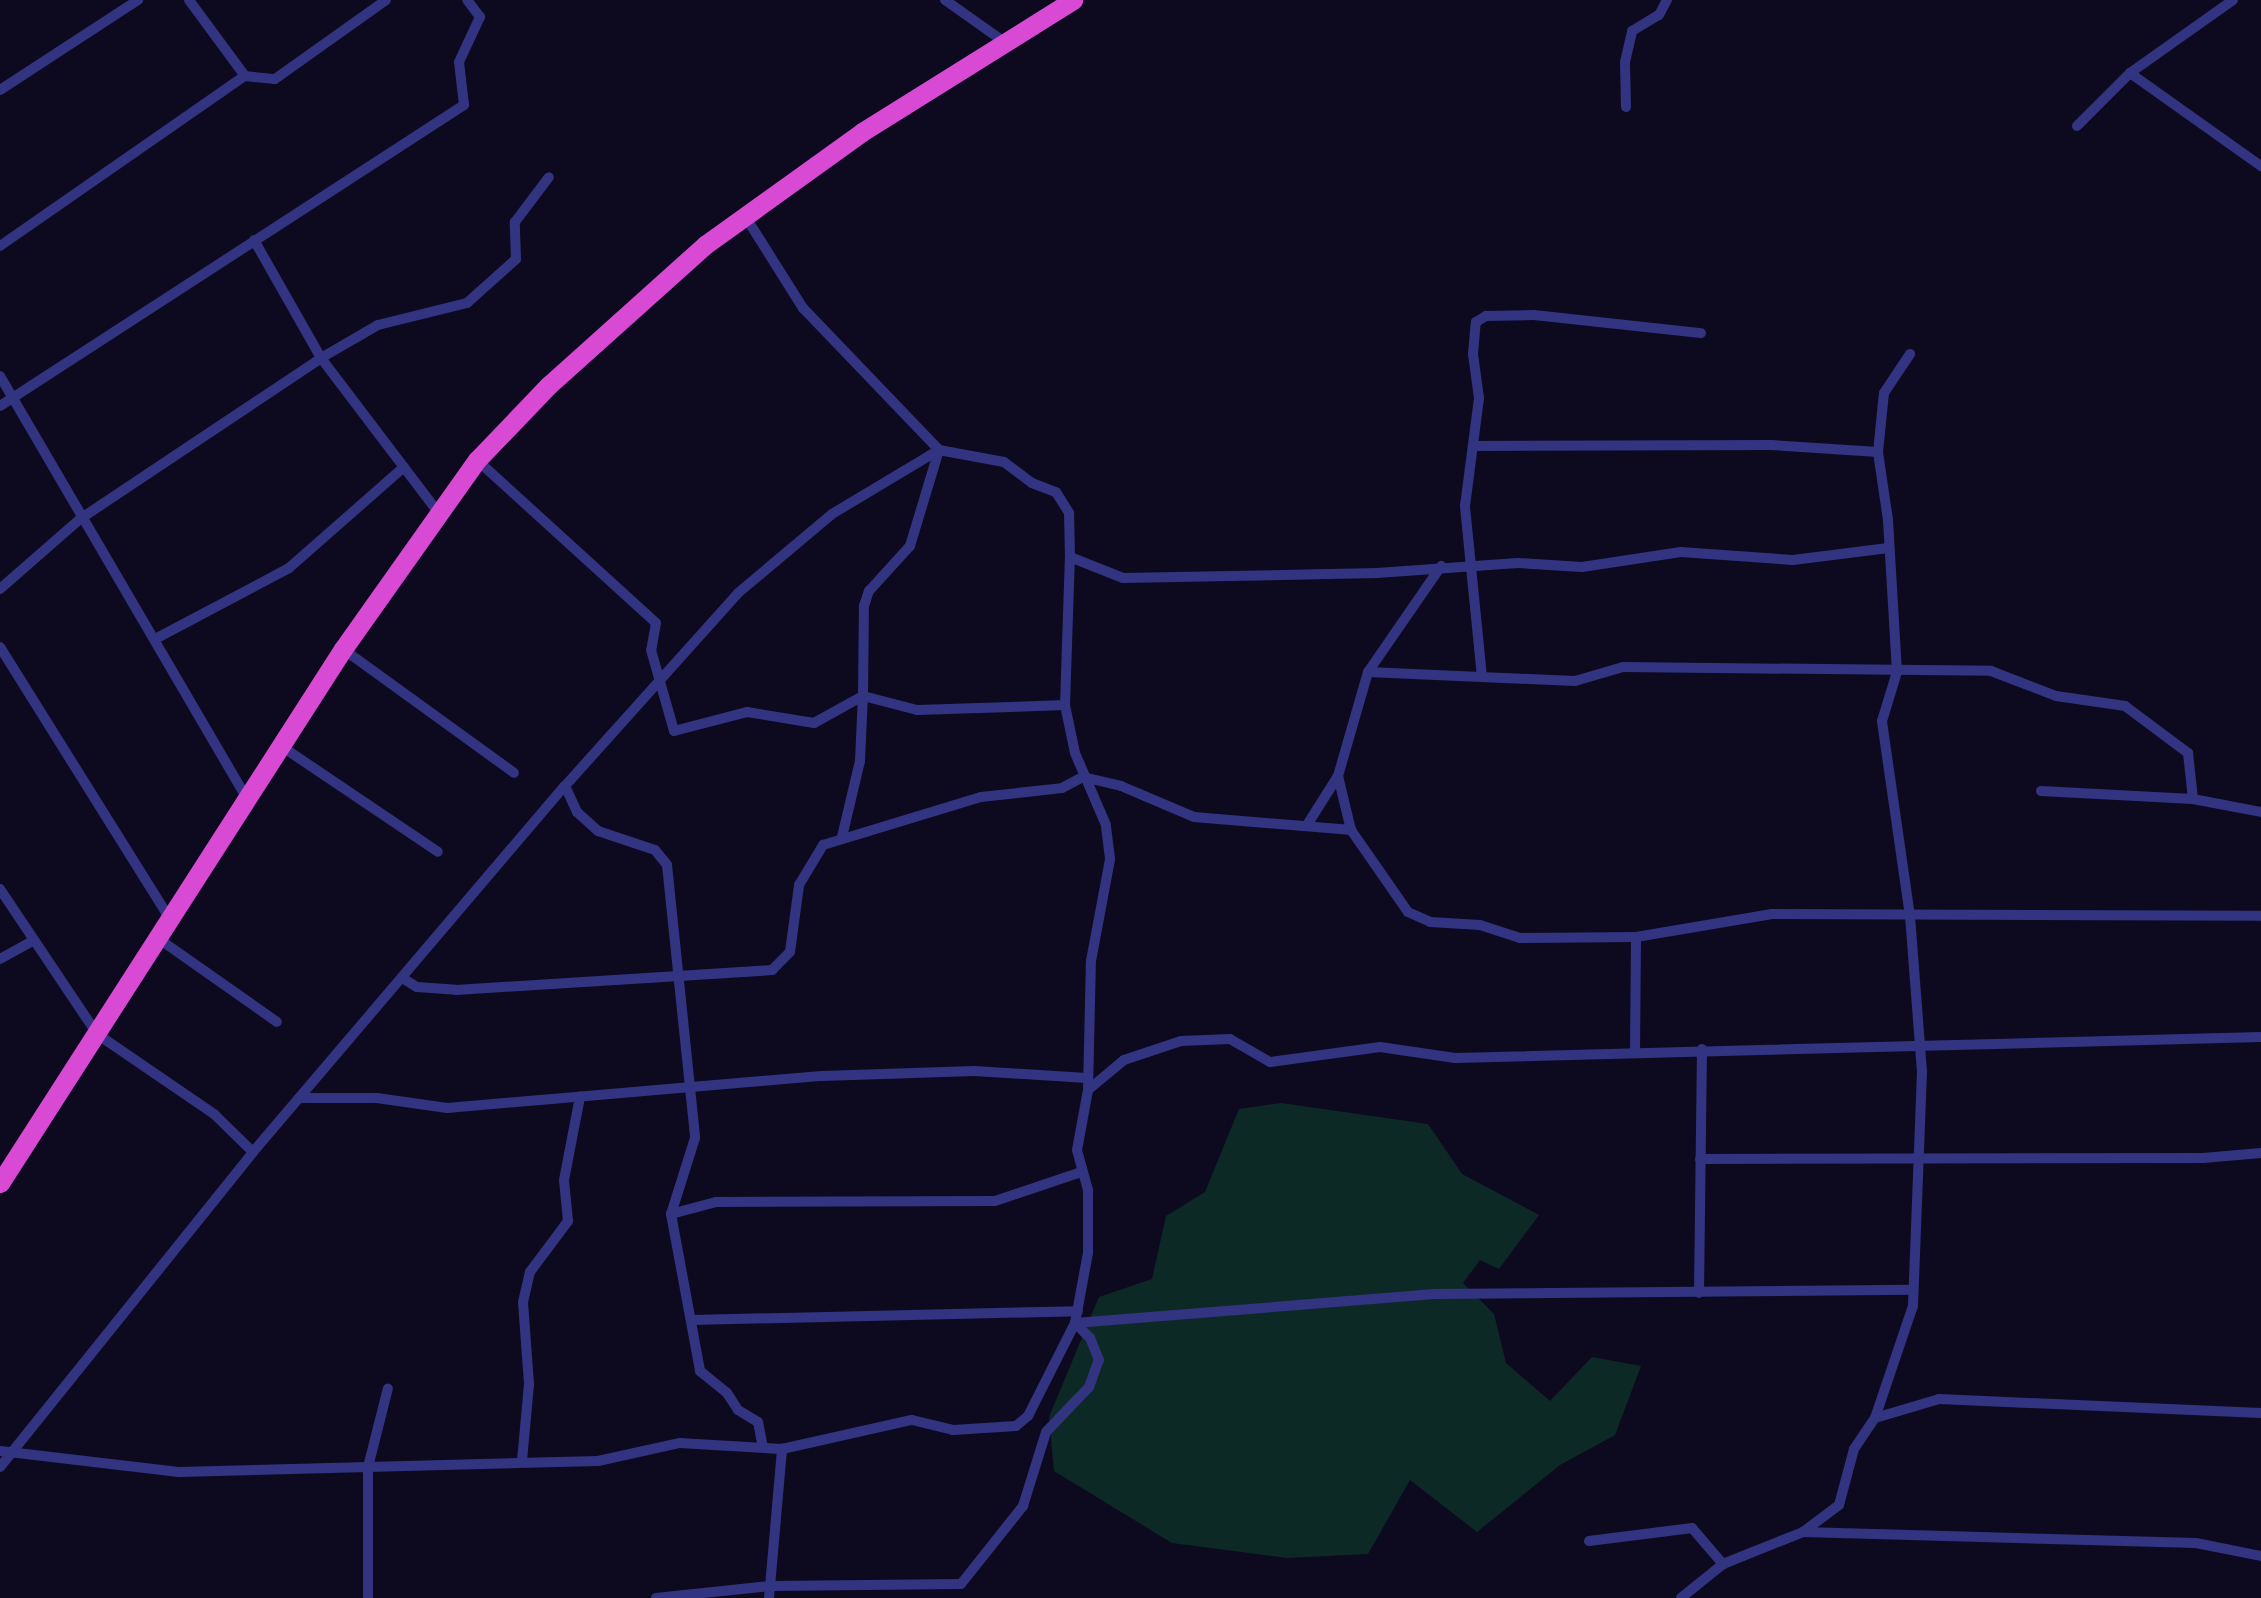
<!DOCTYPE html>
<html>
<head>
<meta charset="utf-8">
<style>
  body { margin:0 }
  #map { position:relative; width:2261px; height:1598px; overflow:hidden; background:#0d0a1f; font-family:"Roboto Condensed",sans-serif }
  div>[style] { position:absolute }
  .green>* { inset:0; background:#0d2926 }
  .minor>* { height:10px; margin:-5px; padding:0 5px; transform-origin:5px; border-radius:5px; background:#323481 }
  .trunk>* { height:19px; margin:-9.5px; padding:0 9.5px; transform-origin:9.5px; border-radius:9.5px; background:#d849d4 }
  span { translate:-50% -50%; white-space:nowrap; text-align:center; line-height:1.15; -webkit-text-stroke:5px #0d0a1f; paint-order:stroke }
</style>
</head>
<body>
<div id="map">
  <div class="green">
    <div style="clip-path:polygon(1281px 1103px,1428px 1124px,1462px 1174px,1539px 1215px,1499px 1269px,1480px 1260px,1463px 1283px,1494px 1314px,1506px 1363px,1550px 1401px,1592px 1357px,1641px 1366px,1615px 1435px,1560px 1465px,1477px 1532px,1410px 1480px,1368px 1554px,1288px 1558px,1172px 1543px,1054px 1471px,1049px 1417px,1099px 1297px,1152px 1279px,1166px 1216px,1205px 1192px,1239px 1109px)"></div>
  </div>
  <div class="minor">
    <div style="left:189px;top:0;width:94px;rotate:53.6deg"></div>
    <div style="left:945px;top:0;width:71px;rotate:35.3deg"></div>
    <div style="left:2130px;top:73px;width:161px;rotate:35.4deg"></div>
    <div style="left:0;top:90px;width:165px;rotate:-33.1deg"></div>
    <div style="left:1626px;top:107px;width:45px;rotate:-91.3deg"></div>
    <div style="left:1625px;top:62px;width:32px;rotate:-77deg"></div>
    <div style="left:1632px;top:31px;width:31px;rotate:-31deg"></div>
    <div style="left:1659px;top:15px;width:17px;rotate:-62deg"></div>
    <div style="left:2077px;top:126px;width:75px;rotate:-45deg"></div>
    <div style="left:2130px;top:73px;width:126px;rotate:-35.3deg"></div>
    <div style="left:745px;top:216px;width:109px;rotate:57.8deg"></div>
    <div style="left:803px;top:308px;width:197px;rotate:46.2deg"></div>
    <div style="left:939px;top:450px;width:66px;rotate:10.5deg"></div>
    <div style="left:1004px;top:462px;width:35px;rotate:37deg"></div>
    <div style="left:1032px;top:483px;width:26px;rotate:21deg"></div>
    <div style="left:1056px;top:492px;width:25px;rotate:58deg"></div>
    <div style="left:1069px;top:513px;width:44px;rotate:88.7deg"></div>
    <div style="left:1070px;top:557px;width:57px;rotate:21.6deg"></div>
    <div style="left:1123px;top:578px;width:254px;rotate:-1.1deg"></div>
    <div style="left:1377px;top:573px;width:141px;rotate:-4.1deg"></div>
    <div style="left:1518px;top:563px;width:64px;rotate:3.6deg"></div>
    <div style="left:1582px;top:567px;width:100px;rotate:-8.6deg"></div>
    <div style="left:1681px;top:552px;width:112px;rotate:4.1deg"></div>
    <div style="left:1793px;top:560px;width:96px;rotate:-7.2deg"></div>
    <div style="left:254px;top:240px;width:136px;rotate:60.4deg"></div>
    <div style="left:321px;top:358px;width:193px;rotate:52.8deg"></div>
    <div style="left:0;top:246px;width:298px;rotate:-34.8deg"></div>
    <div style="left:245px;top:76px;width:30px;rotate:6deg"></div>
    <div style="left:275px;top:79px;width:136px;rotate:-35.4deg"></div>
    <div style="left:0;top:376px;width:489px;rotate:59.7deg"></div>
    <div style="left:0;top:406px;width:553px;rotate:-32.97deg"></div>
    <div style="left:464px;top:105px;width:43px;rotate:-96.6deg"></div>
    <div style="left:459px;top:62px;width:50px;rotate:-65deg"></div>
    <div style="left:480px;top:17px;width:21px;rotate:-127deg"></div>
    <div style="left:1474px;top:446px;width:297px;rotate:-0.2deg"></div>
    <div style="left:1771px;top:445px;width:107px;rotate:3.7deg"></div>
    <div style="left:477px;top:460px;width:242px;rotate:42.3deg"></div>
    <div style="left:656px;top:623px;width:27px;rotate:100deg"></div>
    <div style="left:651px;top:650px;width:84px;rotate:74.1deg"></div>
    <div style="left:674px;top:731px;width:75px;rotate:-14.6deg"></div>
    <div style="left:747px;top:712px;width:68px;rotate:9.3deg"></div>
    <div style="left:814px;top:723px;width:56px;rotate:-28.9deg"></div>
    <div style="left:863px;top:696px;width:90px;rotate:-89.4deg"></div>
    <div style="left:864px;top:606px;width:16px;rotate:-72deg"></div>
    <div style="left:869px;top:591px;width:61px;rotate:-47.7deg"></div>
    <div style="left:910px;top:546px;width:100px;rotate:-73.2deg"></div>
    <div style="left:0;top:589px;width:106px;rotate:-41.2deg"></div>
    <div style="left:80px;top:519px;width:290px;rotate:-33.7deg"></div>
    <div style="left:321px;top:358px;width:66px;rotate:-30.1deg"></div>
    <div style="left:378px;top:325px;width:92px;rotate:-13.9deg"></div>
    <div style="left:467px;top:303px;width:66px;rotate:-41.9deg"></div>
    <div style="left:516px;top:259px;width:37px;rotate:-92deg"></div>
    <div style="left:515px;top:222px;width:56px;rotate:-52.9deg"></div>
    <div style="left:157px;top:638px;width:149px;rotate:-27.9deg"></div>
    <div style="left:289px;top:568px;width:153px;rotate:-41.3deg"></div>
    <div style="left:0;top:647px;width:323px;rotate:58deg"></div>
    <div style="left:343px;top:649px;width:211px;rotate:35.9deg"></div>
    <div style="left:1368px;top:672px;width:207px;rotate:2.5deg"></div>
    <div style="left:1575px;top:681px;width:50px;rotate:-16.3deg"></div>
    <div style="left:1623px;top:667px;width:368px;rotate:0.6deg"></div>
    <div style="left:1991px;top:671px;width:70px;rotate:21deg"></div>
    <div style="left:2056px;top:696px;width:70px;rotate:8.2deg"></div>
    <div style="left:2125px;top:706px;width:79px;rotate:36.7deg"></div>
    <div style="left:2188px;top:753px;width:46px;rotate:83.8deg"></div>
    <div style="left:2193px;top:799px;width:69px;rotate:10.8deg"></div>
    <div style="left:1482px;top:677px;width:172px;rotate:-95.7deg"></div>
    <div style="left:1465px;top:506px;width:109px;rotate:-82.6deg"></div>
    <div style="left:1479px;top:398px;width:44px;rotate:-97.8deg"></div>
    <div style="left:1473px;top:354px;width:32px;rotate:-85deg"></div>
    <div style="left:1476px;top:322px;width:12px;rotate:-31deg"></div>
    <div style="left:1486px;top:316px;width:48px;rotate:-1.2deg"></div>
    <div style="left:1534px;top:315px;width:168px;rotate:6.2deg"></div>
    <div style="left:281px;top:746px;width:189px;rotate:34deg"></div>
    <div style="left:1338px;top:776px;width:56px;rotate:76.5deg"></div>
    <div style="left:1351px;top:830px;width:100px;rotate:55.2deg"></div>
    <div style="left:1408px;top:912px;width:24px;rotate:24deg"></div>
    <div style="left:1430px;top:922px;width:50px;rotate:3.4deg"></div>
    <div style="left:1480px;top:925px;width:42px;rotate:18deg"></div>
    <div style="left:1520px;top:938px;width:116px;rotate:-0.5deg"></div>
    <div style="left:1636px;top:937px;width:138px;rotate:-9.6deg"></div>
    <div style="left:1772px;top:914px;width:489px;rotate:0.2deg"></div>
    <div style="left:565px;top:786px;width:29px;rotate:65deg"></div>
    <div style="left:577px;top:812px;width:28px;rotate:42deg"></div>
    <div style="left:598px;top:831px;width:60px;rotate:18.4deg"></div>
    <div style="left:655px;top:850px;width:19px;rotate:51deg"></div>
    <div style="left:667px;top:865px;width:274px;rotate:84.1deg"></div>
    <div style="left:695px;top:1138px;width:80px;rotate:107.5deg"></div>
    <div style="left:671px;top:1214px;width:160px;rotate:79.5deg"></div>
    <div style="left:700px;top:1371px;width:35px;rotate:39deg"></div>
    <div style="left:727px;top:1393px;width:20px;rotate:57deg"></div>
    <div style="left:738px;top:1410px;width:23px;rotate:31deg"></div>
    <div style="left:758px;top:1422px;width:25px;rotate:79deg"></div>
    <div style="left:2041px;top:791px;width:152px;rotate:3deg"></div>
    <div style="left:1307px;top:825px;width:58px;rotate:-57.7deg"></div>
    <div style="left:1338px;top:776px;width:108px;rotate:-73.9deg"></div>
    <div style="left:1368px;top:672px;width:129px;rotate:-55.4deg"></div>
    <div style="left:842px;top:837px;width:78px;rotate:-76.7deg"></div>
    <div style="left:860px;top:761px;width:65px;rotate:-87.4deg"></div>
    <div style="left:863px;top:696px;width:56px;rotate:14.5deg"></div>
    <div style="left:917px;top:710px;width:148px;rotate:-1.9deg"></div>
    <div style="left:0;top:889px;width:174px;rotate:56.2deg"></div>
    <div style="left:97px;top:1034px;width:142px;rotate:34.4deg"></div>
    <div style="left:214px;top:1114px;width:54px;rotate:44.3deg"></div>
    <div style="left:159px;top:939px;width:144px;rotate:35.1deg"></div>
    <div style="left:0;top:959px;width:37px;rotate:-29deg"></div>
    <div style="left:404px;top:979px;width:15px;rotate:32deg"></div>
    <div style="left:417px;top:987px;width:39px;rotate:4deg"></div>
    <div style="left:456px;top:990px;width:317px;rotate:-3.6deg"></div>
    <div style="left:772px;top:970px;width:25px;rotate:-45deg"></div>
    <div style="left:790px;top:952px;width:68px;rotate:-82.3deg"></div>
    <div style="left:799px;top:885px;width:47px;rotate:-59deg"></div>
    <div style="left:823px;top:845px;width:165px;rotate:-16.9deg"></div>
    <div style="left:981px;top:797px;width:81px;rotate:-6.3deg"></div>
    <div style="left:1062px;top:788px;width:24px;rotate:-28deg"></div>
    <div style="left:1083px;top:777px;width:39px;rotate:13deg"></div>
    <div style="left:1121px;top:786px;width:79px;rotate:23deg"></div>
    <div style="left:1194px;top:817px;width:158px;rotate:4.7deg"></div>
    <div style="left:1635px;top:1052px;width:115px;rotate:-89.5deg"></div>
    <div style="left:1088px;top:1090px;width:47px;rotate:-39.8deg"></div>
    <div style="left:1124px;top:1060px;width:60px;rotate:-18.4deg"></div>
    <div style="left:1181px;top:1041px;width:49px;rotate:-2.3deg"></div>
    <div style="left:1230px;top:1039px;width:46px;rotate:29.9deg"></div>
    <div style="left:1270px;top:1062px;width:111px;rotate:-7.8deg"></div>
    <div style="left:1380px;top:1047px;width:76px;rotate:8.3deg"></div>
    <div style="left:1455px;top:1058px;width:806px;rotate:-1.49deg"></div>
    <div style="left:299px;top:1098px;width:78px"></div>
    <div style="left:377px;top:1098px;width:71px;rotate:8.1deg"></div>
    <div style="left:447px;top:1108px;width:376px;rotate:-4.9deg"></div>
    <div style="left:822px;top:1076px;width:152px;rotate:-1.9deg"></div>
    <div style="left:974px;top:1071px;width:113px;rotate:3.5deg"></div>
    <div style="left:1700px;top:1159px;width:503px;rotate:-0.11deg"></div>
    <div style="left:2203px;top:1158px;width:58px;rotate:-4.9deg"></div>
    <div style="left:671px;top:1214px;width:47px;rotate:-14.9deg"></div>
    <div style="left:716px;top:1202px;width:279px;rotate:-0.2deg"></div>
    <div style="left:995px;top:1201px;width:91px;rotate:-18.6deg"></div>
    <div style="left:1699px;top:1293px;width:244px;rotate:-89.3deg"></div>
    <div style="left:691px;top:1320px;width:387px;rotate:-1.3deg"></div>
    <div style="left:1075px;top:1323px;width:361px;rotate:-4.6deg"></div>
    <div style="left:1435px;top:1294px;width:478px;rotate:-0.5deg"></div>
    <div style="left:1875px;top:1418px;width:67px;rotate:-16.5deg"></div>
    <div style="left:1939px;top:1399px;width:322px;rotate:2.5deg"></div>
    <div style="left:0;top:1451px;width:180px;rotate:6.7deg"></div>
    <div style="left:179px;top:1472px;width:189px;rotate:-1.5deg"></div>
    <div style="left:368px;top:1467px;width:230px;rotate:-1.5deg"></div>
    <div style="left:598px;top:1461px;width:84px;rotate:-12.4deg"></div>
    <div style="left:680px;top:1443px;width:102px;rotate:3.4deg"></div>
    <div style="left:782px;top:1449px;width:133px;rotate:-12.6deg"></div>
    <div style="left:912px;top:1420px;width:42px;rotate:13.7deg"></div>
    <div style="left:953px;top:1430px;width:63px;rotate:-3.6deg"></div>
    <div style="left:1016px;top:1426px;width:16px;rotate:-40deg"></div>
    <div style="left:1028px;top:1416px;width:104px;rotate:-63.2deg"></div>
    <div style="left:1075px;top:1323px;width:71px;rotate:-79.5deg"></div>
    <div style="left:1088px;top:1253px;width:63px;rotate:-90deg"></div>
    <div style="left:1088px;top:1190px;width:41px;rotate:-105.4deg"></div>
    <div style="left:1077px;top:1150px;width:61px;rotate:-79.6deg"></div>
    <div style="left:1088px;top:1090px;width:129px;rotate:-88.7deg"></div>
    <div style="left:1091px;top:961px;width:104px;rotate:-79.4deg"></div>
    <div style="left:1110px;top:859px;width:34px;rotate:-97deg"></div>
    <div style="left:1106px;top:825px;width:78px;rotate:-113.3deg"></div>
    <div style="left:1075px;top:753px;width:49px;rotate:-101.8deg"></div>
    <div style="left:1065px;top:705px;width:148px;rotate:-88.1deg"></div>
    <div style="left:522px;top:1461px;width:77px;rotate:-84.8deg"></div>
    <div style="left:529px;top:1384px;width:82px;rotate:-94.2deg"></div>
    <div style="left:523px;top:1302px;width:31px;rotate:-77deg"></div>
    <div style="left:530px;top:1272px;width:64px;rotate:-53.3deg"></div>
    <div style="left:568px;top:1221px;width:41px;rotate:-95.6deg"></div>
    <div style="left:564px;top:1180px;width:85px;rotate:-79.1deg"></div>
    <div style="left:0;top:1467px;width:404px;rotate:-51.2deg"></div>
    <div style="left:253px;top:1152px;width:481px;rotate:-49.6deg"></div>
    <div style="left:565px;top:786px;width:259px;rotate:-48.1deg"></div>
    <div style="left:738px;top:593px;width:123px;rotate:-40deg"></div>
    <div style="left:832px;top:514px;width:125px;rotate:-30.9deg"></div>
    <div style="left:1803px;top:1532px;width:393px;rotate:1.6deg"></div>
    <div style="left:2196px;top:1543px;width:66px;rotate:11.3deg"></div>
    <div style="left:1589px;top:1541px;width:104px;rotate:-7.2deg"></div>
    <div style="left:1692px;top:1528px;width:48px;rotate:49.3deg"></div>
    <div style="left:1723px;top:1564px;width:86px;rotate:-21.8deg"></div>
    <div style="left:1803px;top:1532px;width:45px;rotate:-36.9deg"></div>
    <div style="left:1839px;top:1505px;width:58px;rotate:-75deg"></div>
    <div style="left:1854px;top:1449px;width:37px;rotate:-56deg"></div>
    <div style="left:1875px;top:1418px;width:118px;rotate:-71.3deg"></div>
    <div style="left:1913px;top:1306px;width:234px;rotate:-87.8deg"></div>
    <div style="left:1922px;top:1072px;width:156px;rotate:-94.4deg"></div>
    <div style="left:1910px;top:916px;width:197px;rotate:-98.2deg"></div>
    <div style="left:1882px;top:721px;width:51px;rotate:-73deg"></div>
    <div style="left:1897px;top:672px;width:152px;rotate:-93.4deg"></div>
    <div style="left:1888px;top:520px;width:69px;rotate:-98.4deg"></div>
    <div style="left:1878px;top:452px;width:59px;rotate:-84.2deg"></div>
    <div style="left:1884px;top:393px;width:47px;rotate:-56.3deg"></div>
    <div style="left:368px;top:1598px;width:131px;rotate:-90deg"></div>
    <div style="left:368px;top:1467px;width:81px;rotate:-75.8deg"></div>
    <div style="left:656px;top:1598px;width:115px;rotate:-6deg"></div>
    <div style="left:770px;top:1586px;width:191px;rotate:-0.6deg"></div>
    <div style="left:961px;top:1584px;width:100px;rotate:-51.5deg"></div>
    <div style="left:1023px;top:1506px;width:77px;rotate:-72.7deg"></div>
    <div style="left:1046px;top:1432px;width:62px;rotate:-46.3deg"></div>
    <div style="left:1089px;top:1387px;width:29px;rotate:-70deg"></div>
    <div style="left:1099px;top:1360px;width:24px;rotate:-112deg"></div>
    <div style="left:1090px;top:1338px;width:21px;rotate:-135deg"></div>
    <div style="left:769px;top:1598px;width:150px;rotate:-85deg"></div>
    <div style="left:1681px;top:1598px;width:54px;rotate:-39deg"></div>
  </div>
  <div class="trunk">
    <div style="left:0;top:1183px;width:635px;rotate:-57.29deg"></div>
    <div style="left:343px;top:649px;width:232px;rotate:-54.7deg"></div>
    <div style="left:477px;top:460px;width:104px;rotate:-46.2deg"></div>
    <div style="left:549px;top:385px;width:210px;rotate:-41.9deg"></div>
    <div style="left:705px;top:245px;width:193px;rotate:-35.7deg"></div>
    <div style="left:862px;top:132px;width:249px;rotate:-32deg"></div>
  </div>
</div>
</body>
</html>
